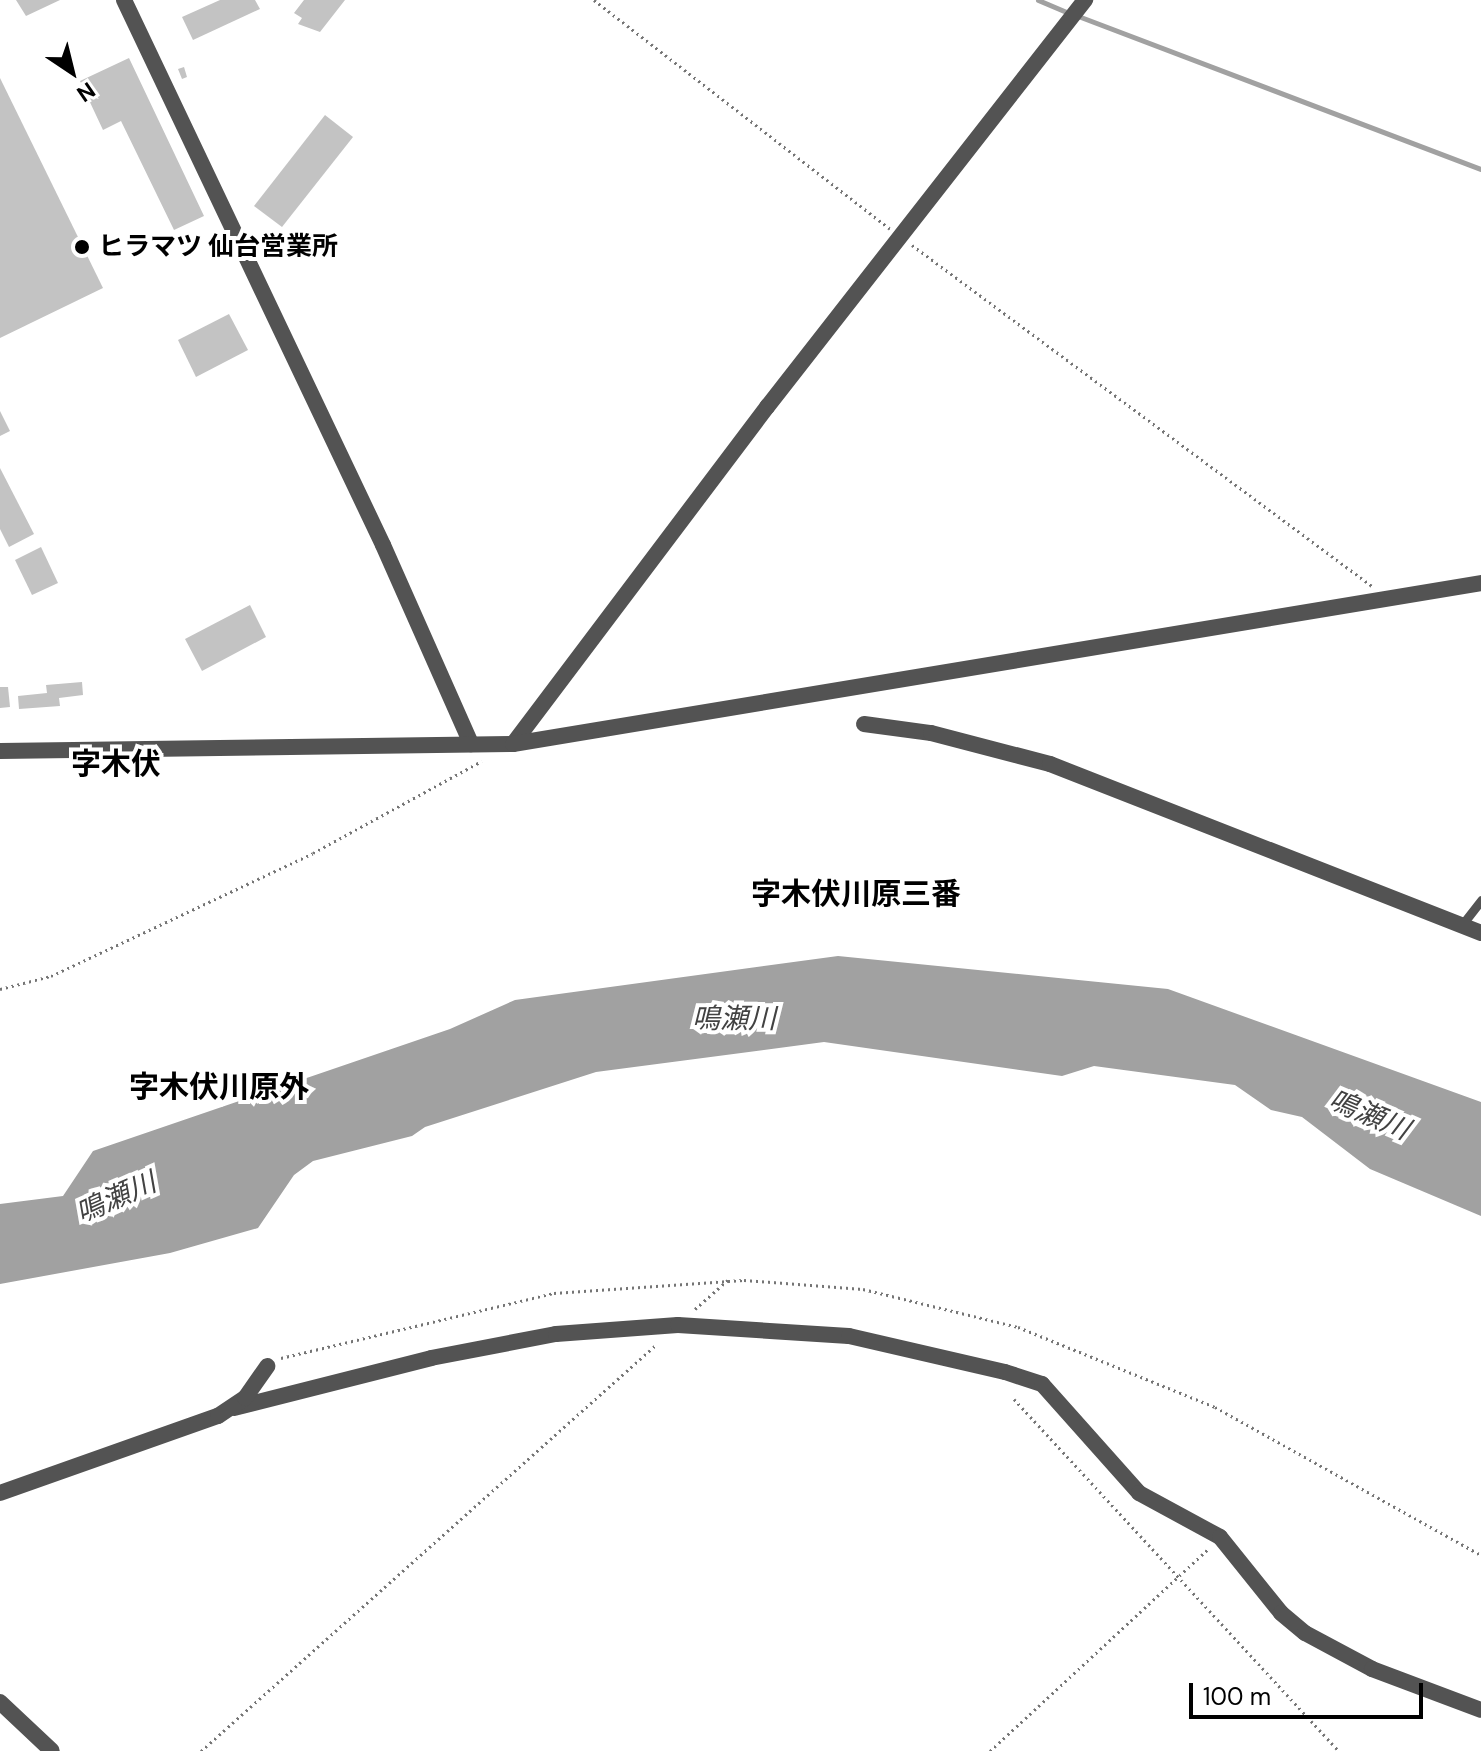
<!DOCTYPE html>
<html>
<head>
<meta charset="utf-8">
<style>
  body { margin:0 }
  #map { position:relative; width:1481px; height:1751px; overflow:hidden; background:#fff; font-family:"DM Sans","Noto Sans JP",sans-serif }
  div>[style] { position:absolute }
  .water>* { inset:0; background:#a1a1a1 }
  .stream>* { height:5px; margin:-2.5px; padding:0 2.5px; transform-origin:2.5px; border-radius:2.5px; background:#a1a1a1 }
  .building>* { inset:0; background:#c3c3c3 }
  .path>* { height:3px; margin-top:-1.5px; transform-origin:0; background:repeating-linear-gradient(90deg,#757575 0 2px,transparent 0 6px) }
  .service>* { height:9px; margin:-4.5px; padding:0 4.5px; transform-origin:4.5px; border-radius:4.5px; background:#535353 }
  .minor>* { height:16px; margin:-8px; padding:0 8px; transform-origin:8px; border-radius:8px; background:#535353 }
  .tertiary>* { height:16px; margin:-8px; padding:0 8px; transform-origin:8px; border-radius:8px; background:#535353 }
  .dots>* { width:22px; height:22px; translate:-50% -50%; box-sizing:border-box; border:4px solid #fff; border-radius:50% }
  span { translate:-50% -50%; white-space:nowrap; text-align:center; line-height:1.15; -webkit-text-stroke:8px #fff; paint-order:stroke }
  .poi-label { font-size:26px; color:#000; font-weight:700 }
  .left { translate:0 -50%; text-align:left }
  .water-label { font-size:28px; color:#424242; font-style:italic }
  .quarter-label { font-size:30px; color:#000; font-weight:700 }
  .north { position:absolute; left:32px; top:32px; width:80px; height:80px; -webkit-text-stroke:6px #fff; paint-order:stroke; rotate:145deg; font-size:22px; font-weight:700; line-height:32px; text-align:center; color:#000 }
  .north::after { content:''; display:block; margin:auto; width:28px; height:36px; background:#000; clip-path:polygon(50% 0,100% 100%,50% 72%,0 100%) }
  .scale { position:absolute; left:1189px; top:1683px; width:234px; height:36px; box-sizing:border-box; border:4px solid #000; border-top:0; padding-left:10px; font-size:24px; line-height:28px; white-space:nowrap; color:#000; -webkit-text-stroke:6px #fff; paint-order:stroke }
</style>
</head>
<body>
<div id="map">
  <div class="water">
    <div style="clip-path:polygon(838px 956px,1168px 989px,1481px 1102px,1481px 1216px,1370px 1169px,1302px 1117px,1271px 1110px,1235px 1085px,1094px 1066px,1062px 1076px,824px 1042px,596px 1072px,425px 1127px,412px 1136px,313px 1161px,294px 1175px,258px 1228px,170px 1253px,0 1284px,0 1204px,63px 1196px,93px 1151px,450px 1029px,515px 1000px)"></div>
  </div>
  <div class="stream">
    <div style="left:1038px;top:0;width:34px;rotate:23deg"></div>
    <div style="left:1078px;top:16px;width:431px;rotate:20.8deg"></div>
  </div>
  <div class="building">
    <div style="clip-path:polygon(16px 0,60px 0,26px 16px)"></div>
    <div style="clip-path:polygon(220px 0,255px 0,260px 9px,193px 40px,182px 17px)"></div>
    <div style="clip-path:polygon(304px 0,345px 0,320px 32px,298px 24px,302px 18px,294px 13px)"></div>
    <div style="clip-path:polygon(129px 58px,204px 216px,174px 230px,121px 121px,103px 130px,80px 81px)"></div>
    <div style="clip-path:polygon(184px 67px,187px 77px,182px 79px,178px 69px)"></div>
    <div style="clip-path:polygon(0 78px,103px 288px,0 338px)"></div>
    <div style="clip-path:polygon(325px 115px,353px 137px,282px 227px,254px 206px)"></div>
    <div style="clip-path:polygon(229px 314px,248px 350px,196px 377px,178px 340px)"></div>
    <div style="clip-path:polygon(0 411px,10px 431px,0 436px)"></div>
    <div style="clip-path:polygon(0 468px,34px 534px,9px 547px,0 529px)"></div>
    <div style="clip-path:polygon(41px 547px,58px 583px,32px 595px,15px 560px)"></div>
    <div style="clip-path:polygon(250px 605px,266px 637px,202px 671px,185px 639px)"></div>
    <div style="clip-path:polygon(82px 682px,83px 695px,59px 698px,60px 706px,19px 709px,18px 696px,47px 693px,46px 685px)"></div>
    <div style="clip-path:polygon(0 687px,8px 687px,10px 707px,0 708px)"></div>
  </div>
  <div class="path">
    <div style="left:594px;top:0;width:374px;rotate:37.7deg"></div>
    <div style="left:912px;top:245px;width:573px;rotate:36.55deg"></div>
    <div style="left:0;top:989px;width:53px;rotate:-14.3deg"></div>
    <div style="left:51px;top:976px;width:289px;rotate:-25.1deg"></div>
    <div style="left:313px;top:853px;width:192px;rotate:-28.6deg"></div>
    <div style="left:695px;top:1309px;width:44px;rotate:-41.3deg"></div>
    <div style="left:281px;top:1358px;width:281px;rotate:-13.4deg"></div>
    <div style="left:554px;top:1293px;width:190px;rotate:-3.9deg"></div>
    <div style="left:744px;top:1280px;width:119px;rotate:4.3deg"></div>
    <div style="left:863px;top:1289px;width:160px;rotate:13.8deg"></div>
    <div style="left:1018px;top:1327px;width:213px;rotate:22.1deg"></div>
    <div style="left:1215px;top:1407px;width:304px;rotate:29.1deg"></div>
    <div style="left:1014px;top:1399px;width:479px;rotate:47.3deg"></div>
    <div style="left:201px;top:1751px;width:611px;rotate:-41.75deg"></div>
    <div style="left:990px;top:1751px;width:299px;rotate:-42.8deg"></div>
  </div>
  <div class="service">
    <div style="left:1461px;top:926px;width:33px;rotate:-52deg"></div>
  </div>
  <div class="minor">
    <div style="left:864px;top:724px;width:68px;rotate:7.7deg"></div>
    <div style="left:931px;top:733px;width:123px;rotate:14.6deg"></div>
    <div style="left:1050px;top:764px;width:463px;rotate:21.4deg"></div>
    <div style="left:234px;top:1408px;width:203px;rotate:-14.2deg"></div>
    <div style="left:431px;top:1358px;width:127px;rotate:-10.9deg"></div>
    <div style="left:556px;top:1334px;width:122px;rotate:-4.2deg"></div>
    <div style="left:678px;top:1325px;width:171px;rotate:3.7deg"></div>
    <div style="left:849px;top:1336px;width:160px;rotate:13deg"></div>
    <div style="left:1005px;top:1372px;width:39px;rotate:18deg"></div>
    <div style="left:1042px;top:1384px;width:146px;rotate:48.3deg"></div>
    <div style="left:1139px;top:1493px;width:92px;rotate:28.5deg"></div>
    <div style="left:1220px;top:1537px;width:97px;rotate:51.2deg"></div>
    <div style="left:1281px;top:1613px;width:31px;rotate:40deg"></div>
    <div style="left:1305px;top:1633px;width:76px;rotate:28.2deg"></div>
    <div style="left:1372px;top:1669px;width:116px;rotate:20.6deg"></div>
    <div style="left:0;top:1493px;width:231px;rotate:-19.5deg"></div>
    <div style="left:218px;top:1416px;width:32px;rotate:-34deg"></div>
    <div style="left:245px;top:1398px;width:39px;rotate:-55deg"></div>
    <div style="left:0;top:1702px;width:71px;rotate:43.3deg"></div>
  </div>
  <div class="tertiary">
    <div style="left:124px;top:0;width:603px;rotate:64.58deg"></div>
    <div style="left:383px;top:545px;width:218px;rotate:66.1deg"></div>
    <div style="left:513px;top:744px;width:422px;rotate:-53deg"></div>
    <div style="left:767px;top:407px;width:517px;rotate:-52deg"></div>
    <div style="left:0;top:751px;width:513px;rotate:-0.78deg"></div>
    <div style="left:513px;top:744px;width:981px;rotate:-9.44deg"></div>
  </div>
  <div class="dots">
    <div style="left:82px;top:247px;background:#000"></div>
  </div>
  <div class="poi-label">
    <span class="left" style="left:98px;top:247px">ヒラマツ 仙台営業所</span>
  </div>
  <div class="water-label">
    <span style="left:734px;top:1019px">鳴瀬川</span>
    <span style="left:1369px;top:1115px;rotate:23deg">鳴瀬川</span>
    <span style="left:116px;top:1198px;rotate:-24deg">鳴瀬川</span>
  </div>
  <div class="quarter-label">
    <span style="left:116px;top:764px">字木伏</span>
    <span style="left:856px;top:894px">字木伏川原三番</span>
    <span style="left:219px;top:1087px">字木伏川原外</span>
  </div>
  <div class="north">N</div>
  <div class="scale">100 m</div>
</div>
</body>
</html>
